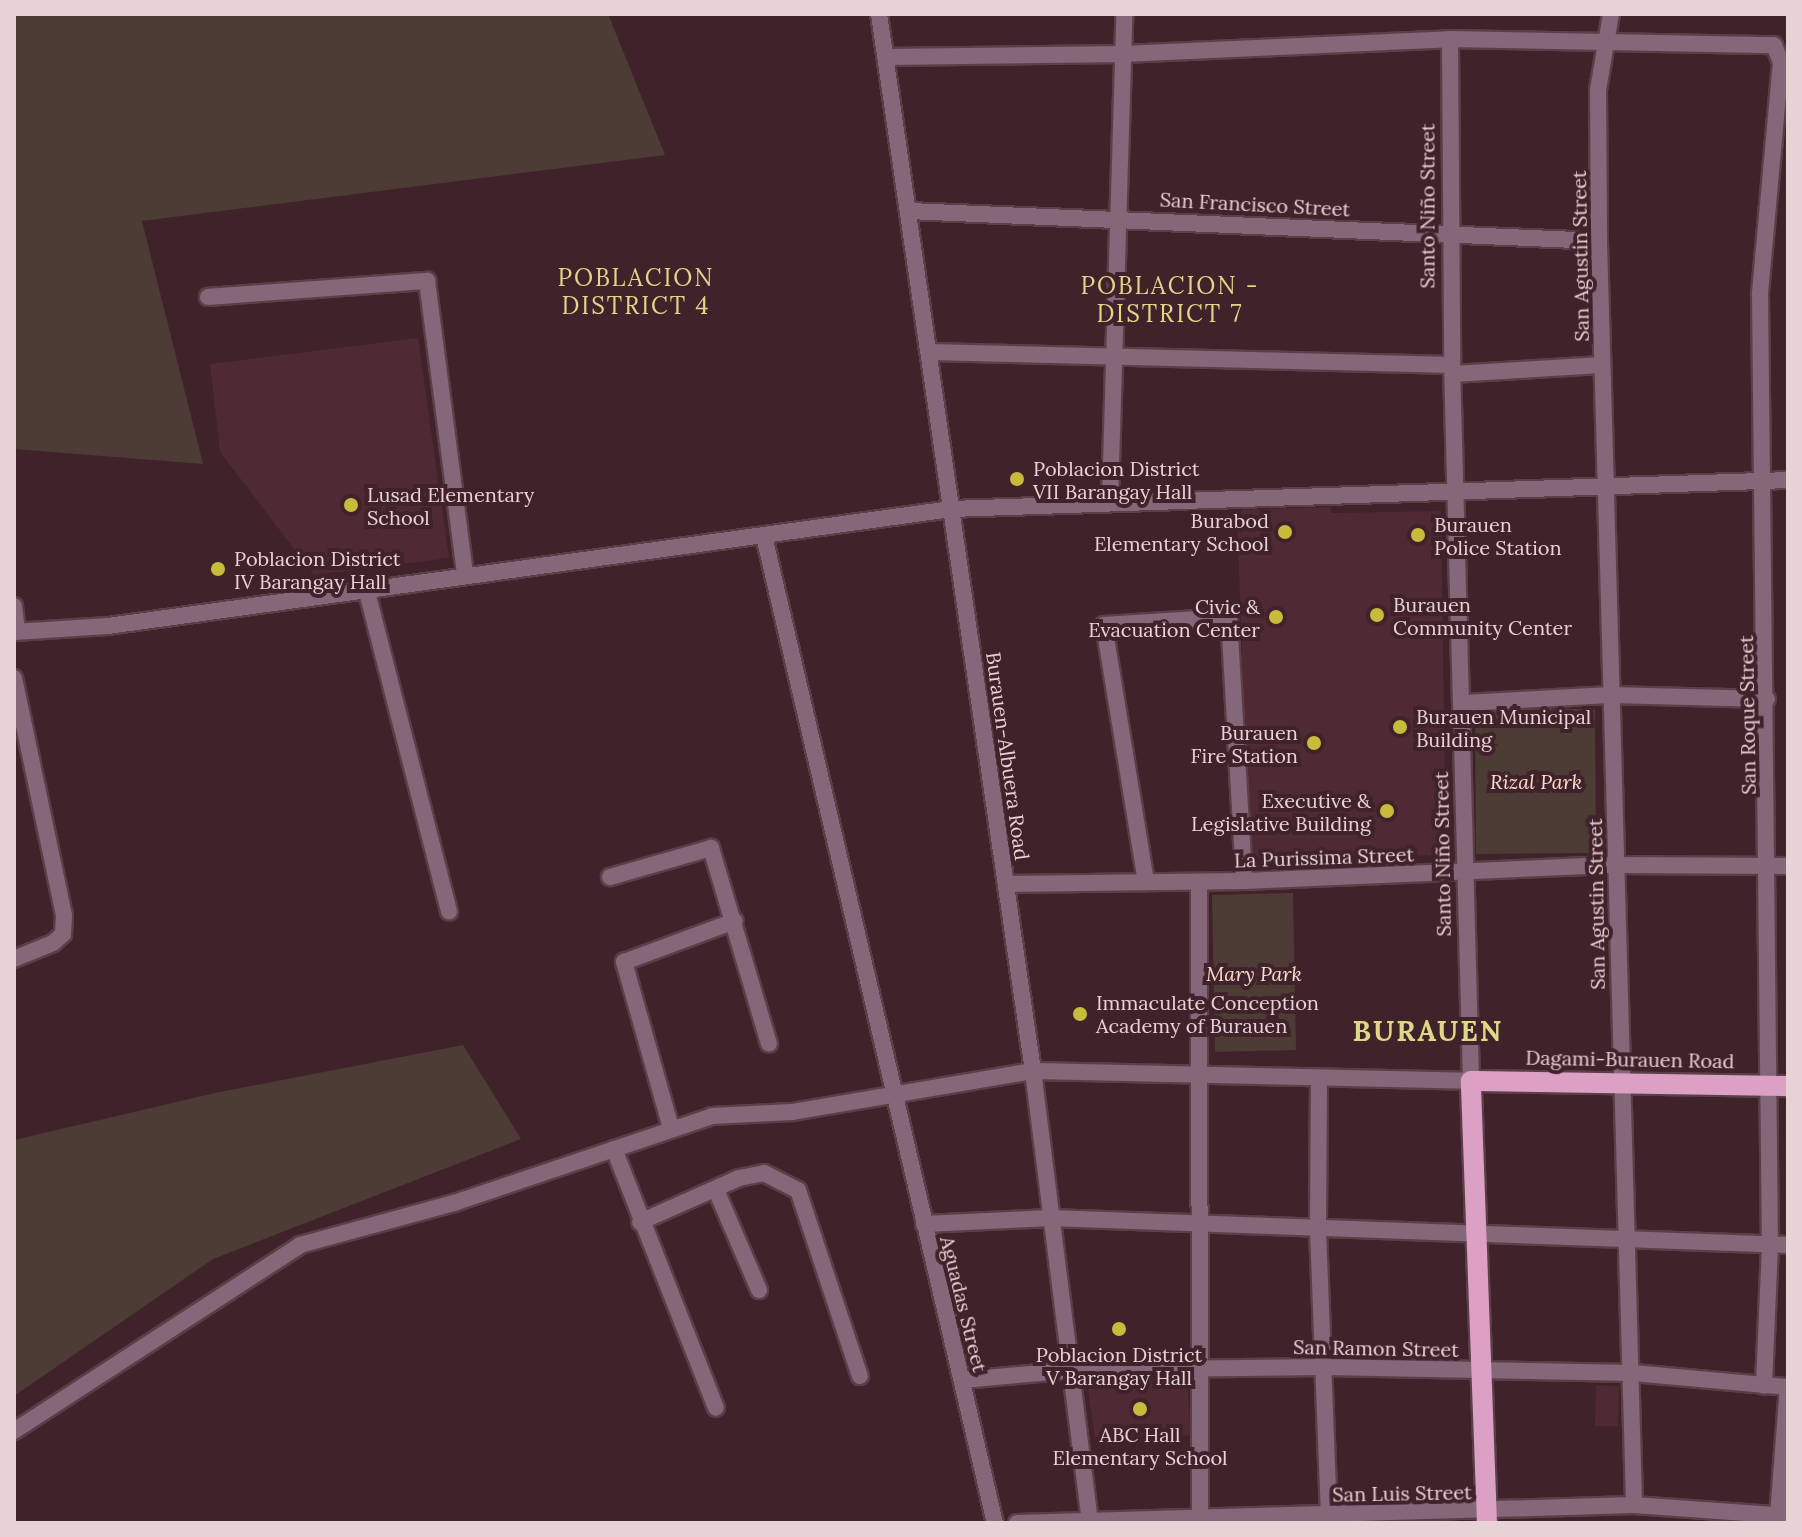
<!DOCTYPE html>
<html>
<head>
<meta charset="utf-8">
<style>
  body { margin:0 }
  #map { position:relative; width:1802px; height:1537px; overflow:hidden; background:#40222b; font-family:Lora,serif }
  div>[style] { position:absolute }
  .built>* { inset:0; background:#4f2934 }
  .green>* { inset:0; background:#4c3c35 }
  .roads { filter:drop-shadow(2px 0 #5b3e46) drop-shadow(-2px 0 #5b3e46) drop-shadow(0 2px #5b3e46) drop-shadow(0 -2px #5b3e46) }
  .minor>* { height:16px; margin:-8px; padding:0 8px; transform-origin:8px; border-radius:8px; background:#846779 }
  .tertiary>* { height:16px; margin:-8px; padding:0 8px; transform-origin:8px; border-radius:8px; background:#846779 }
  .primary>* { height:20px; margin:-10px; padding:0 10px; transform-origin:10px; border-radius:10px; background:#dca0c5 }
  .dots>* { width:22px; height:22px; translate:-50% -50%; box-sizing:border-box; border:4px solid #40222b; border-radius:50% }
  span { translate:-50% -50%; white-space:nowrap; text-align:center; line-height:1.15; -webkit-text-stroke:8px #40222b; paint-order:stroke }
  .street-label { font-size:20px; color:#e7d2d6 }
  .poi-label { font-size:20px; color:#e7d2d6 }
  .left { translate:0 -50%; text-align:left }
  .right { translate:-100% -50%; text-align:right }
  .park-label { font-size:20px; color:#fedbcd; font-style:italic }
  .quarter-label { font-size:24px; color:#ded688; letter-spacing:2px }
  .district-label { font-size:28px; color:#ded688; font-weight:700; letter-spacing:2px }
  .frame { position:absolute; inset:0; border:16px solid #e7d2d6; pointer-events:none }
</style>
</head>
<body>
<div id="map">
  <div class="built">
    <div style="clip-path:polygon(418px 338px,449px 558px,314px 575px,220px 452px,210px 364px)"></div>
    <div style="clip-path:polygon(1331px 507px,1331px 513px,1441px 511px,1446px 855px,1249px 859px,1237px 510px)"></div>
    <div style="clip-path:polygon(1187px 1377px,1191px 1435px,1096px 1445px,1087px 1382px)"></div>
    <div style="clip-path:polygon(1596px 1385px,1619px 1386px,1618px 1426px,1595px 1426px)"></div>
  </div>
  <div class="green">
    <div style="clip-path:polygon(14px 14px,608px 14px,665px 155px,142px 221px,203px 464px,14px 449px)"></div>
    <div style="clip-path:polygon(1475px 709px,1595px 709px,1596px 853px,1476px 854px)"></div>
    <div style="clip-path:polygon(1293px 893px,1296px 1050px,1215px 1052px,1212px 895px)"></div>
    <div style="clip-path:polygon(463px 1045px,521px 1139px,213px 1259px,14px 1396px,14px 1140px,215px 1093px)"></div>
  </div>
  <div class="roads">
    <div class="minor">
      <div style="left:1611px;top:14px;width:77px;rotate:99.7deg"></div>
      <div style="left:1598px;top:90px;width:151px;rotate:89.6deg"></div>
      <div style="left:1599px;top:241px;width:1264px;rotate:88.41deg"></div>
      <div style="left:1450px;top:39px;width:326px;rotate:89.6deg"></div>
      <div style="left:1452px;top:365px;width:716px;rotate:88.48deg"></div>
      <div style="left:886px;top:57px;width:237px;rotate:-0.7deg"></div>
      <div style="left:1123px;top:54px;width:327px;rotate:-2.6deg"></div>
      <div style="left:1450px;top:39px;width:324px;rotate:1.1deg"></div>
      <div style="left:1774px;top:45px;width:18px;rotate:68deg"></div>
      <div style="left:1781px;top:62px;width:232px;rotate:95.2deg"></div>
      <div style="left:1760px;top:293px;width:953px;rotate:89.4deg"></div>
      <div style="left:1770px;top:1246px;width:140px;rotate:92.5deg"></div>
      <div style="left:909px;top:211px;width:691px;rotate:2.49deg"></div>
      <div style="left:208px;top:297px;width:220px;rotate:-4.2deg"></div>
      <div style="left:427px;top:281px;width:294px;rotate:82.6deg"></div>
      <div style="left:930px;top:352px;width:522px;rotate:1.43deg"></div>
      <div style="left:1453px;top:374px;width:149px;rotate:-3.5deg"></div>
      <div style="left:1110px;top:499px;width:485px;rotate:-88.3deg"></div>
      <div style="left:764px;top:536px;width:1014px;rotate:76.83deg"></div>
      <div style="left:366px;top:588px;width:334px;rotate:75.6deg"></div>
      <div style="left:14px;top:606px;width:26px;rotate:83deg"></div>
      <div style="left:14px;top:632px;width:94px;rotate:-3.7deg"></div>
      <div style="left:108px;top:626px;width:851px;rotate:-7.9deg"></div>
      <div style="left:951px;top:509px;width:838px;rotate:-1.98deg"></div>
      <div style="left:14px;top:678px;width:242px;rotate:78.1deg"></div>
      <div style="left:64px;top:915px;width:19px;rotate:93deg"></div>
      <div style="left:63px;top:934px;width:13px;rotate:138deg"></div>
      <div style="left:53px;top:943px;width:42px;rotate:157.7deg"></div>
      <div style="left:1464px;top:703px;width:146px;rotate:-3.1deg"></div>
      <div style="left:1610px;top:695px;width:157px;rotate:1.5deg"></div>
      <div style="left:610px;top:877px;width:105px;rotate:-16deg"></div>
      <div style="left:711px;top:848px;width:204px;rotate:73.5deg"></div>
      <div style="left:1146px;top:882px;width:260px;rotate:-99.3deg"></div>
      <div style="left:1104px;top:625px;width:125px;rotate:-3.7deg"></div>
      <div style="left:1229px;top:617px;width:264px;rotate:86.7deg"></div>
      <div style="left:1199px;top:882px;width:639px;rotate:89.91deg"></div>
      <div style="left:1006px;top:884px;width:238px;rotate:-0.7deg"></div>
      <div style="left:1244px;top:881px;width:371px;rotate:-2.5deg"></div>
      <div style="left:1615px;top:865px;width:173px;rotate:0.3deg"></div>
      <div style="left:1319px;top:1078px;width:152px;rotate:90.4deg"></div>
      <div style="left:1318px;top:1230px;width:293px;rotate:87.8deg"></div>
      <div style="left:671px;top:1128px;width:173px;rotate:-105.8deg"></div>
      <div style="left:624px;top:962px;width:118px;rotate:-20.3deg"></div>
      <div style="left:614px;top:1149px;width:278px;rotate:68.5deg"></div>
      <div style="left:716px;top:1190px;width:109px;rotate:66.7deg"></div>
      <div style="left:640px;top:1222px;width:108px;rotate:-24deg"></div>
      <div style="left:739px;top:1178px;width:25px;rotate:-11deg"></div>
      <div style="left:764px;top:1173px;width:38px;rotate:27deg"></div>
      <div style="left:798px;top:1190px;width:196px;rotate:71.6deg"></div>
      <div style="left:924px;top:1224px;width:127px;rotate:-2.7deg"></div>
      <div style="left:1051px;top:1218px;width:737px;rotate:2.1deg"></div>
      <div style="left:963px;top:1380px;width:109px;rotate:-5.2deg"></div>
      <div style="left:1072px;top:1370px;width:253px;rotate:-0.7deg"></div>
      <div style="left:1325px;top:1367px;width:308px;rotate:1.1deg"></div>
      <div style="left:1633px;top:1373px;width:156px;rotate:5.2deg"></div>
      <div style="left:14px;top:1431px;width:341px;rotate:-33deg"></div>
      <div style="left:300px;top:1245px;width:160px;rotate:-15.3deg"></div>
      <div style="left:454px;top:1203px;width:272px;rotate:-18.6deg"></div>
      <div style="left:712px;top:1116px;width:80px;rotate:-2.9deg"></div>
      <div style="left:792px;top:1112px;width:244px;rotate:-9.7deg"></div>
      <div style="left:1033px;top:1071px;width:456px;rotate:82.8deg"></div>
      <div style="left:1778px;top:1516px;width:129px;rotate:-85.6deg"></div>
      <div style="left:1017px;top:1523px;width:617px;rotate:-1.67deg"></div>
      <div style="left:1634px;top:1505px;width:154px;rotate:4.1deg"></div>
    </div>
    <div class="tertiary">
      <div style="left:879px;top:14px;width:1068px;rotate:81.71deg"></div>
      <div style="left:1033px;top:1071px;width:438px;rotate:1.3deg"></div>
    </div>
    <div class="primary">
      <div style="left:1487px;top:1523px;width:442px;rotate:-92.1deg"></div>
      <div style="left:1471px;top:1081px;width:317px;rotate:0.9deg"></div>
    </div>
  </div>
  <div class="dots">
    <div style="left:1017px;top:479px;background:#c8bb3b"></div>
    <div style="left:351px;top:505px;background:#c8bb3b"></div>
    <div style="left:1285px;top:532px;background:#c8bb3b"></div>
    <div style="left:1418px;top:535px;background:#c8bb3b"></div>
    <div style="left:218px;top:569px;background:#c8bb3b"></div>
    <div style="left:1377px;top:615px;background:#c8bb3b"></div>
    <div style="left:1276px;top:617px;background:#c8bb3b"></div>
    <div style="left:1400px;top:727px;background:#c8bb3b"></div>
    <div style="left:1314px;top:743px;background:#c8bb3b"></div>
    <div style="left:1387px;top:811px;background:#c8bb3b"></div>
    <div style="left:1080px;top:1014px;background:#c8bb3b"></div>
    <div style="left:1119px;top:1329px;background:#c8bb3b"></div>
    <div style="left:1140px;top:1409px;background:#c8bb3b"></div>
  </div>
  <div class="street-label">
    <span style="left:1255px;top:204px;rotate:3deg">San Francisco Street</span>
    <span style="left:1427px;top:206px;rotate:-90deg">Santo Niño Street</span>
    <span style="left:1580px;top:256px;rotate:-91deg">San Agustin Street</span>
    <span style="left:1747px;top:715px;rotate:-91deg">San Roque Street</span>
    <span style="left:1008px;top:756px;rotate:82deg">Burauen-Albuera Road</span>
    <span style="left:1442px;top:854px;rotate:-91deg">Santo Niño Street</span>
    <span style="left:1324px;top:857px;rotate:-2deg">La Purissima Street</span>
    <span style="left:1596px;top:904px;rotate:-91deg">San Agustin Street</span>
    <span style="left:1630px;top:1059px;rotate:1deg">Dagami-Burauen Road</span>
    <span style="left:964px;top:1304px;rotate:76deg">Aguadas Street</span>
    <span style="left:1376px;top:1348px;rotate:1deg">San Ramon Street</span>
    <span style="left:1402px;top:1493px;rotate:-1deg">San Luis Street</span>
  </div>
  <div class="poi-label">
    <span class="left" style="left:1033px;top:480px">Poblacion District<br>VII Barangay Hall</span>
    <span class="left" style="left:367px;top:506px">Lusad Elementary<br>School</span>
    <span class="right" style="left:1269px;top:532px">Burabod<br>Elementary School</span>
    <span class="left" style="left:1434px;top:536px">Burauen<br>Police Station</span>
    <span class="left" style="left:234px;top:570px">Poblacion District<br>IV Barangay Hall</span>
    <span class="left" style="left:1393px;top:616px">Burauen<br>Community Center</span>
    <span class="right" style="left:1260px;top:618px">Civic &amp;<br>Evacuation Center</span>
    <span class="left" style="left:1416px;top:728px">Burauen Municipal<br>Building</span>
    <span class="right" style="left:1298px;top:744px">Burauen<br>Fire Station</span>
    <span class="right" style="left:1371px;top:812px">Executive &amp;<br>Legislative Building</span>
    <span class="left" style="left:1096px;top:1014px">Immaculate Conception<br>Academy of Burauen</span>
    <span style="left:1119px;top:1366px">Poblacion District<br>V Barangay Hall</span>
    <span style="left:1140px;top:1446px">ABC Hall<br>Elementary School</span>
  </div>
  <div class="park-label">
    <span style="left:1536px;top:781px">Rizal Park</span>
    <span style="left:1254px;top:973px">Mary Park</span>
  </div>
  <div class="quarter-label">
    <span style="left:636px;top:292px">POBLACION<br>DISTRICT 4</span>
    <span style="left:1170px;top:300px">POBLACION -<br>DISTRICT 7</span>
  </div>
  <div class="district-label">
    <span style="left:1428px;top:1031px">BURAUEN</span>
  </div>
  <div class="frame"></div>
</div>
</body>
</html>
